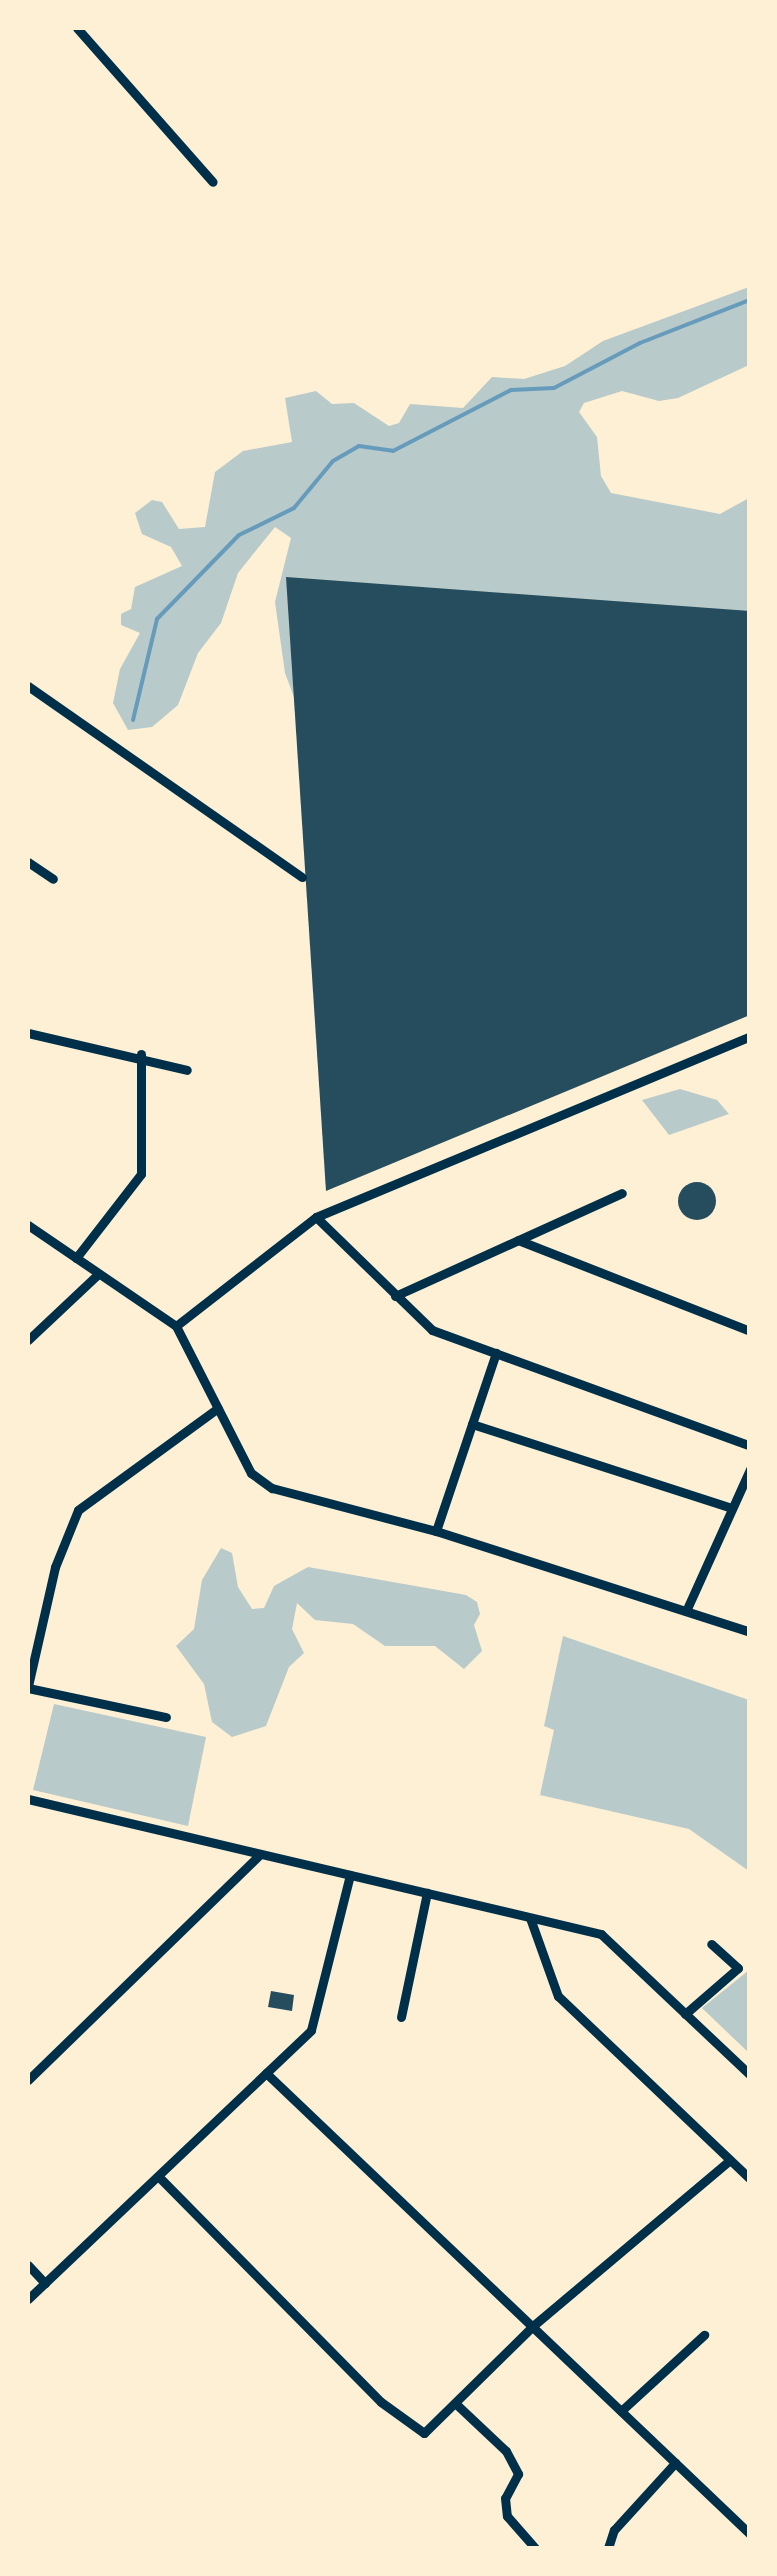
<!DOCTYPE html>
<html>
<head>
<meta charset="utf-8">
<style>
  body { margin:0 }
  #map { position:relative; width:777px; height:2576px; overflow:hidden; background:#fdf0d5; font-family:"DejaVu Sans",sans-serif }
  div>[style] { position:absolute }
  .green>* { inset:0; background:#b9caca }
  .stream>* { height:4px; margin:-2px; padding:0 2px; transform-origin:2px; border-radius:2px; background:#669bbc }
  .building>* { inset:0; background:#264d5e }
  .round { border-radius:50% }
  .minor>* { height:9px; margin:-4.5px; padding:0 4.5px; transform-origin:4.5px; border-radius:4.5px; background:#003049 }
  span { translate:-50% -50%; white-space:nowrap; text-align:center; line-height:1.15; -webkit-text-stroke:8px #fdf0d5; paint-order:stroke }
  .frame { position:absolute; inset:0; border:30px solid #fdf0d5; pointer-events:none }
</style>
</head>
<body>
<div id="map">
  <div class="green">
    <div style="clip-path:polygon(749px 287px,749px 365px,678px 398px,659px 401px,622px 391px,584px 403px,579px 412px,597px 437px,601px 476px,611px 493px,720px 514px,749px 498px,749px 674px,297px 705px,285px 673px,275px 602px,291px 538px,275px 527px,238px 573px,221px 623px,198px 653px,178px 705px,152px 727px,128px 730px,113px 703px,120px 669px,140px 633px,121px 625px,121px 614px,131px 609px,135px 587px,182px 566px,171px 547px,142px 534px,135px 513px,152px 500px,162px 502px,179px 529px,205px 527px,215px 472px,243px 451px,292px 442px,285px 398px,316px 391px,332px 404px,354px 403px,389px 426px,399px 423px,410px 404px,463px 408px,492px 377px,524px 379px,565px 366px,603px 341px)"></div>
    <div style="clip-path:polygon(680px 1089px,717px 1100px,729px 1114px,669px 1135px,642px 1100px)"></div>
    <div style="clip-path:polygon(221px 1548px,232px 1553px,238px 1587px,252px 1609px,264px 1608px,274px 1586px,308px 1567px,466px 1595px,477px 1602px,480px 1614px,474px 1625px,482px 1651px,464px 1669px,435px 1646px,385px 1646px,353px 1624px,315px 1620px,297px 1603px,292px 1629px,304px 1653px,289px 1667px,266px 1726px,232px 1737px,212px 1722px,204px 1684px,176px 1646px,194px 1629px,202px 1580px)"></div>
    <div style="clip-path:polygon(563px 1636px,749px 1700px,749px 1871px,689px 1829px,540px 1795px,554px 1730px,544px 1726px)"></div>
    <div style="clip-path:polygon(54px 1704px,206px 1737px,188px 1826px,33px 1790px)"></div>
    <div style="clip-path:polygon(749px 1970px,749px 2053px,702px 2008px)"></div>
  </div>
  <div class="stream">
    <div style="left:133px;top:720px;width:104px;rotate:-76.6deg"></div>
    <div style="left:157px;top:619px;width:117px;rotate:-45.7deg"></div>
    <div style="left:239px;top:535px;width:61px;rotate:-26.1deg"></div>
    <div style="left:294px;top:508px;width:61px;rotate:-50.3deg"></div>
    <div style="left:333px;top:461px;width:30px;rotate:-30deg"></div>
    <div style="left:359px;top:446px;width:34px;rotate:8deg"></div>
    <div style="left:393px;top:451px;width:133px;rotate:-27.3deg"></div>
    <div style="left:511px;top:390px;width:43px;rotate:-2.7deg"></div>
    <div style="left:554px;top:388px;width:97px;rotate:-27.6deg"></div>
    <div style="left:640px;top:343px;width:118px;rotate:-21.4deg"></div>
  </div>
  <div class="building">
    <div style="clip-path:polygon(286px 577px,750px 611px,750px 1015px,326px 1191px)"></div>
    <div class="round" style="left:678px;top:1182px;width:38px;height:38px"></div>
    <div style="clip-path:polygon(271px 1991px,294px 1995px,292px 2011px,268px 2007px)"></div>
  </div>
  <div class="minor">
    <div style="left:77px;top:28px;width:205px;rotate:48.6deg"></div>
    <div style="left:28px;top:686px;width:334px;rotate:34.9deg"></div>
    <div style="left:28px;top:862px;width:30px;rotate:34deg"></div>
    <div style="left:28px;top:1033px;width:163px;rotate:13.1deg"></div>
    <div style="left:316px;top:1217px;width:162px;rotate:44.2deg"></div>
    <div style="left:432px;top:1330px;width:338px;rotate:20deg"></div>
    <div style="left:28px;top:1225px;width:179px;rotate:34.3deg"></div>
    <div style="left:176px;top:1326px;width:165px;rotate:63deg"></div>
    <div style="left:251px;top:1473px;width:26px;rotate:36deg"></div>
    <div style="left:272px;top:1488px;width:170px;rotate:14.7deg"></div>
    <div style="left:436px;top:1531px;width:330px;rotate:17.8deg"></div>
    <div style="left:518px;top:1240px;width:249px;rotate:21.4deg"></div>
    <div style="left:76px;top:1258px;width:106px;rotate:-52.3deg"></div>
    <div style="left:141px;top:1174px;width:120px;rotate:-90deg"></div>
    <div style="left:395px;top:1296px;width:249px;rotate:-24.4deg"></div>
    <div style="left:176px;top:1326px;width:177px;rotate:-37.9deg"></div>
    <div style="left:316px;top:1217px;width:470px;rotate:-22.6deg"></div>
    <div style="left:28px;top:1340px;width:96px;rotate:-43.3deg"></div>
    <div style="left:472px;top:1424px;width:273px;rotate:17.9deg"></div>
    <div style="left:436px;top:1531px;width:188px;rotate:-71.4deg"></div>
    <div style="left:686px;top:1611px;width:156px;rotate:-65.7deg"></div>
    <div style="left:28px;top:1686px;width:122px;rotate:-77.2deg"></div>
    <div style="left:55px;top:1567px;width:61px;rotate:-68deg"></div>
    <div style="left:78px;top:1510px;width:173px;rotate:-36.1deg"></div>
    <div style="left:28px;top:1688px;width:141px;rotate:11.9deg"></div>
    <div style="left:28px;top:1799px;width:589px;rotate:13.26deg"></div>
    <div style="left:601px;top:1934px;width:205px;rotate:43.4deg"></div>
    <div style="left:530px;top:1918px;width:83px;rotate:70.3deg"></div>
    <div style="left:558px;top:1996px;width:265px;rotate:43.6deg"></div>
    <div style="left:685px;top:2014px;width:70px;rotate:-41deg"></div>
    <div style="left:738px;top:1968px;width:36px;rotate:-138deg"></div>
    <div style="left:401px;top:2017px;width:127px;rotate:-78.2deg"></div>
    <div style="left:266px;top:2073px;width:668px;rotate:43.61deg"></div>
    <div style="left:28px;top:2080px;width:324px;rotate:-44.2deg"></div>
    <div style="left:158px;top:2176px;width:317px;rotate:45.4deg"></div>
    <div style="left:381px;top:2402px;width:53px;rotate:35.8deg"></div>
    <div style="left:424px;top:2433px;width:154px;rotate:-44.5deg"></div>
    <div style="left:534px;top:2325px;width:256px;rotate:-40.1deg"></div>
    <div style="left:28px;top:2265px;width:25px;rotate:47deg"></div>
    <div style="left:28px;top:2299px;width:390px;rotate:-43.5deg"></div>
    <div style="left:311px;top:2030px;width:160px;rotate:-75.9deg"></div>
    <div style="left:455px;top:2403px;width:70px;rotate:43.3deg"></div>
    <div style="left:506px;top:2451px;width:26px;rotate:62deg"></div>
    <div style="left:518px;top:2474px;width:27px;rotate:118deg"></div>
    <div style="left:505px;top:2498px;width:18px;rotate:84deg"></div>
    <div style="left:507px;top:2516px;width:43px;rotate:48.8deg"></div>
    <div style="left:621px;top:2411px;width:113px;rotate:-42.5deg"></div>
    <div style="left:608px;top:2548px;width:19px;rotate:-72deg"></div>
    <div style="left:614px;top:2530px;width:91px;rotate:-47.7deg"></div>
  </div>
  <div class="frame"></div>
</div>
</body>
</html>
